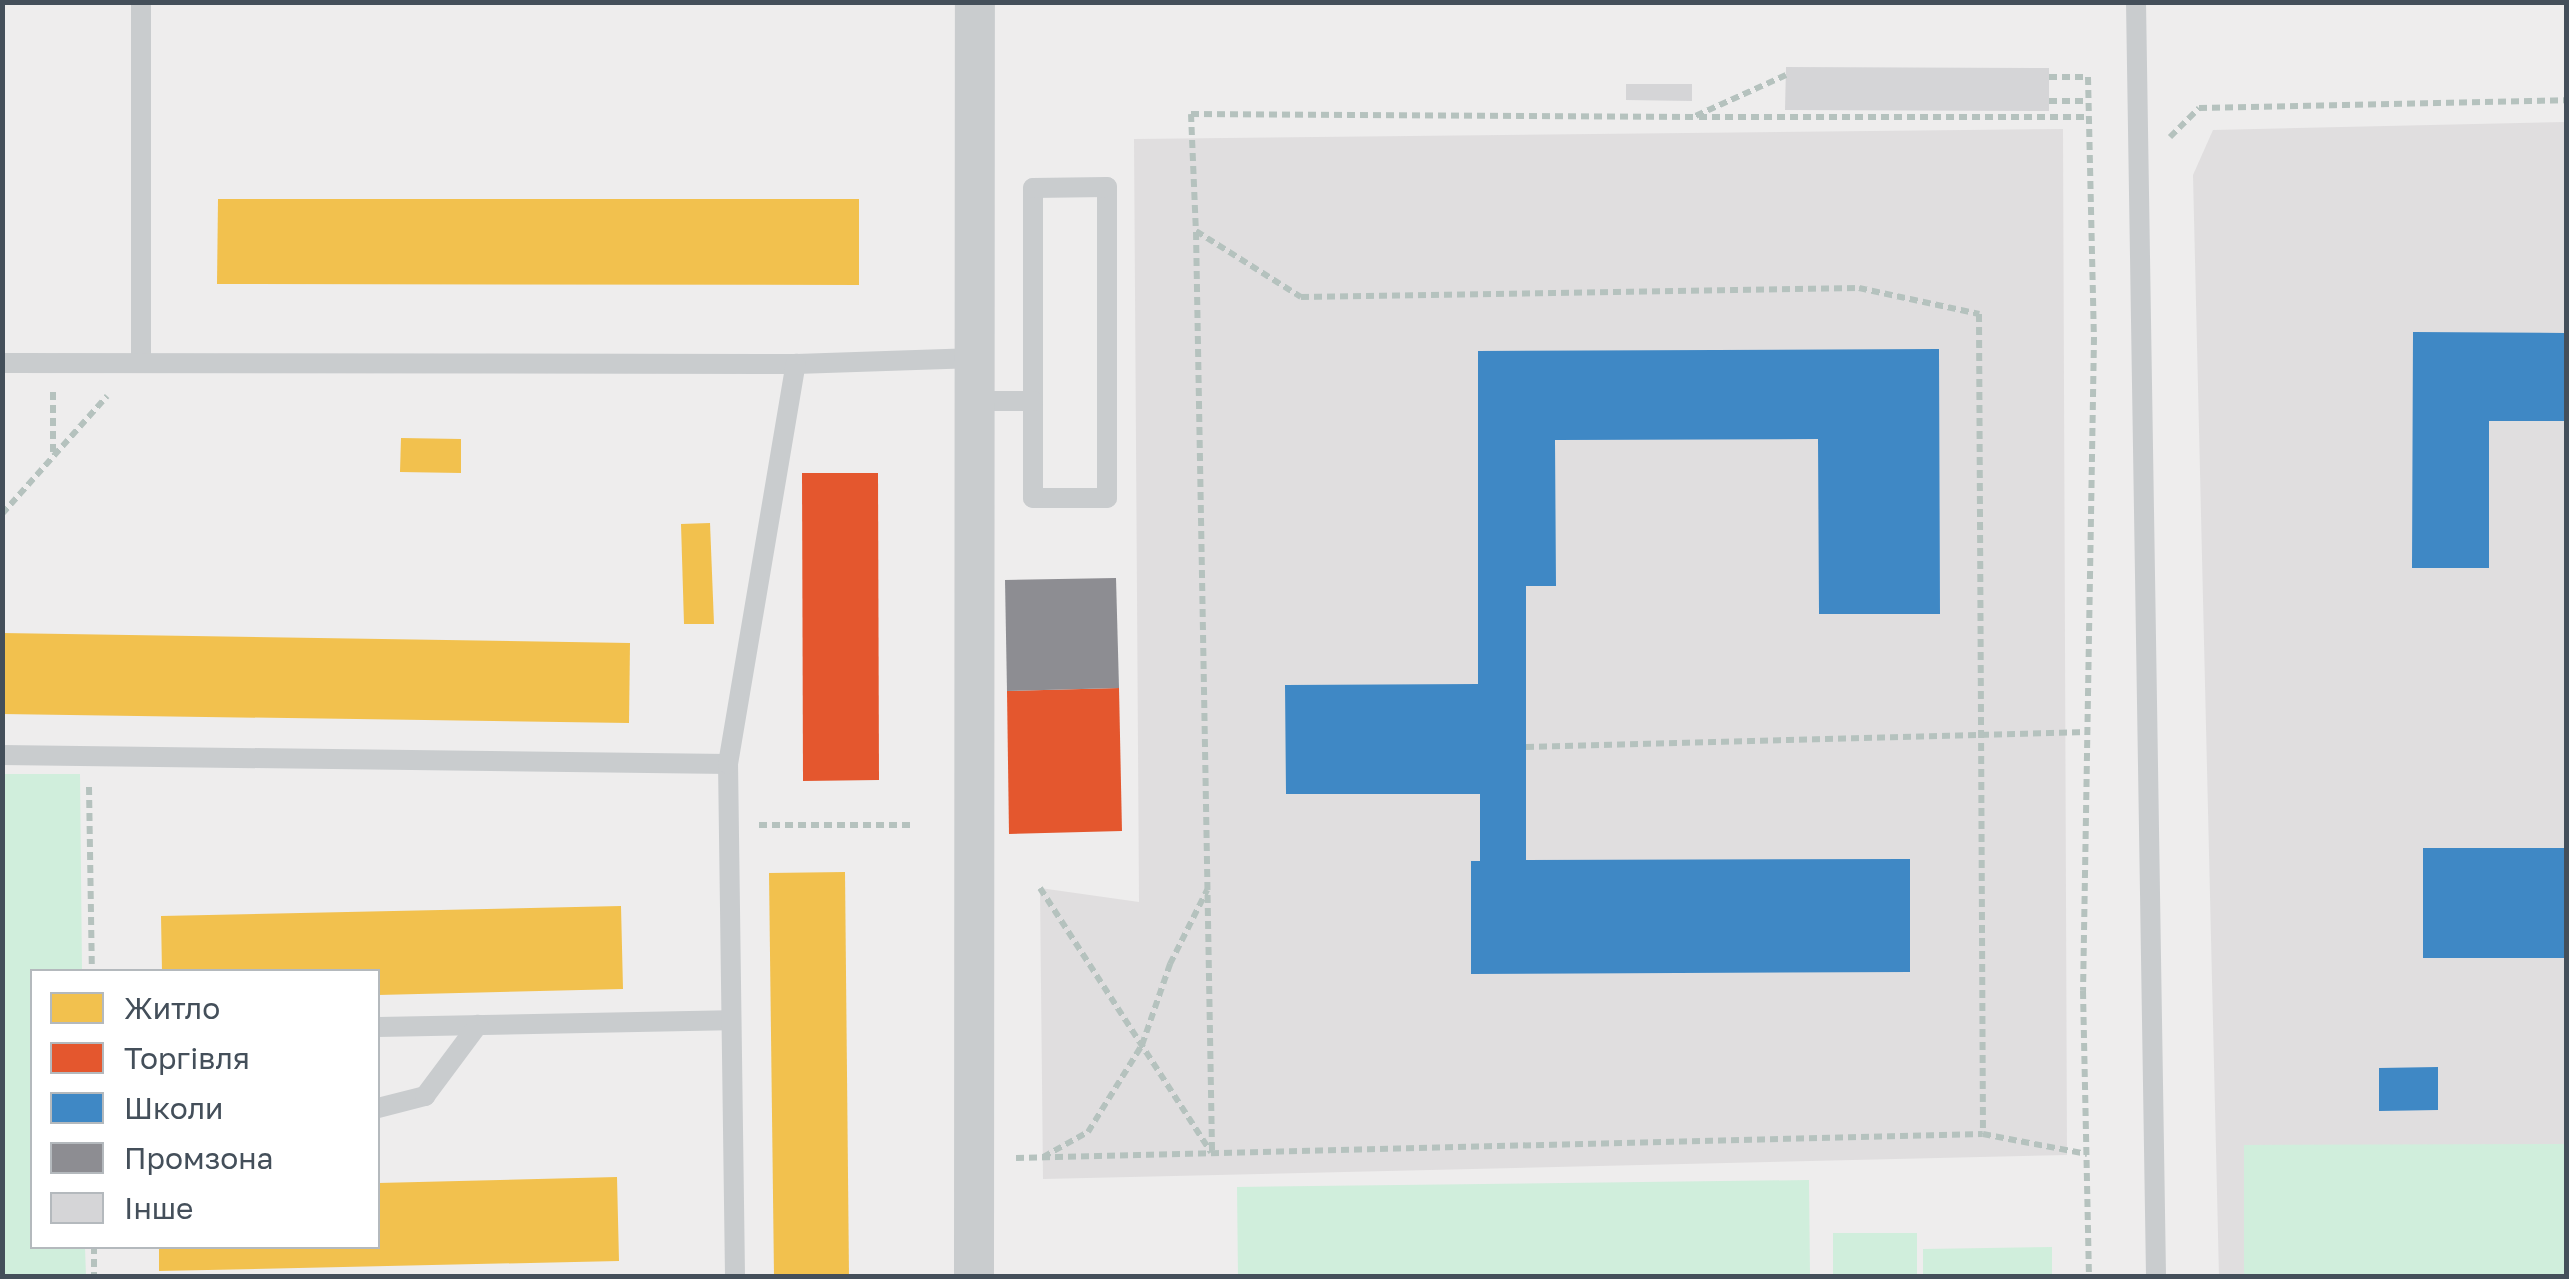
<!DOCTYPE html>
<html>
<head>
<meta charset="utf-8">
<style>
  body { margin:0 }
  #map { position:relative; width:2569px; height:1279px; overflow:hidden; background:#eeeded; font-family:"Golos Text",sans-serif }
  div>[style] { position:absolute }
  .education>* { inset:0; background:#e0dedf }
  .green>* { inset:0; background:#d0eedc }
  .homes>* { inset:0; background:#f2c14e }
  .shops>* { inset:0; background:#e4572e }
  .schools>* { inset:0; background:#3f88c5 }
  .industry>* { inset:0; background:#8d8d92 }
  .building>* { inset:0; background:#d5d5d7 }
  .path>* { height:6px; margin-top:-3px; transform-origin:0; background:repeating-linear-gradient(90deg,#b5c2be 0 8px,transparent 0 13px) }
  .lane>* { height:20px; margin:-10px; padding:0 10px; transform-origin:10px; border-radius:10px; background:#c9ccce }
  .street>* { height:40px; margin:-20px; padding:0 20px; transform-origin:20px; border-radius:20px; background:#c9ccce }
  span { translate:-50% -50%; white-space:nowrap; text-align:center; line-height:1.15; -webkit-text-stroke:10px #fff; paint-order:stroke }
  .frame { position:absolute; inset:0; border:5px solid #444f5a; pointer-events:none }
  .legend { position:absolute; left:30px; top:969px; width:350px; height:280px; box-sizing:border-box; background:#fff; border:2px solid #b4b9bd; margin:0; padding:12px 18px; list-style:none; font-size:30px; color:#444f5a }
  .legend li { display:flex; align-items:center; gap:20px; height:50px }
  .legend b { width:50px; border:2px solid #b4b9bd }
</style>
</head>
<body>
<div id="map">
  <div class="education">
    <div style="clip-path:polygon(2566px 122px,2566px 1276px,2219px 1276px,2193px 175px,2213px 130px)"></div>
    <div style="clip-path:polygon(2063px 129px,2067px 1155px,1043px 1179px,1040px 888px,1139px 902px,1134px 139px)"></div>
  </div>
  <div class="green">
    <div style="clip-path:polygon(3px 774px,80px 774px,82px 971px,32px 972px,32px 1246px,85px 1247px,86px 1276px,3px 1276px)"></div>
    <div style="clip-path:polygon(2566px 1144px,2566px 1276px,2244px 1276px,2244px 1145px)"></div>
    <div style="clip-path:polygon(1809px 1180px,1810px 1276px,1238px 1276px,1237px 1187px)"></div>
    <div style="clip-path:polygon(1833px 1233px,1917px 1233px,1917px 1276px,1833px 1276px)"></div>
    <div style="clip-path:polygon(2052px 1247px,2052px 1276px,1923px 1276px,1923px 1249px)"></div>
  </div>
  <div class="homes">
    <div style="clip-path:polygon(218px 199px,859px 199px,859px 285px,217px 284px)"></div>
    <div style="clip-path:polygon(401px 438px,461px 439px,461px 473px,400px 472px)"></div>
    <div style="clip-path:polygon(710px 523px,714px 624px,684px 624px,681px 524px)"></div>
    <div style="clip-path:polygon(2px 633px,630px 643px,629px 723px,2px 714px)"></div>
    <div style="clip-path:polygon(845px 872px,849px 1276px,774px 1276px,769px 873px)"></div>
    <div style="clip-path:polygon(621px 906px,623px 989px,378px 995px,378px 972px,162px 972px,161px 916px)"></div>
    <div style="clip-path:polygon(617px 1177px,619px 1261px,159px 1271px,159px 1246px,378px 1246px,378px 1183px)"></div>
  </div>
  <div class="shops">
    <div style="clip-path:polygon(802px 473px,878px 473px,879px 780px,803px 781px)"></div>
    <div style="clip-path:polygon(1119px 688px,1122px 831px,1009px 834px,1007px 691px)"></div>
  </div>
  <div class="schools">
    <div style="clip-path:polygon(2413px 332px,2566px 333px,2566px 421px,2489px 421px,2489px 568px,2412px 568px)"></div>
    <div style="clip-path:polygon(1939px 349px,1940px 614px,1819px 614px,1818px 439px,1555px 440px,1556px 586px,1526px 586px,1526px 860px,1910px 859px,1910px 972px,1471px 974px,1471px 861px,1480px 861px,1480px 794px,1286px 794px,1285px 685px,1478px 684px,1478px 351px)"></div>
    <div style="clip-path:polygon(2423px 848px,2566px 848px,2566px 958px,2423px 958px)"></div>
    <div style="clip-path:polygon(2438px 1067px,2438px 1110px,2379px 1111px,2379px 1068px)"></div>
  </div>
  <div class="industry">
    <div style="clip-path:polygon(1116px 578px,1119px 688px,1007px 691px,1005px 580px)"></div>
  </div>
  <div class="building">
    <div style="clip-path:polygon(1786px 67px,2049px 68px,2049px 111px,1785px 110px)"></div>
    <div style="clip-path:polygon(1626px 84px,1692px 84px,1692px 101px,1626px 100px)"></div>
  </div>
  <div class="path">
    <div style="left:1786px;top:75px;width:102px;rotate:155.7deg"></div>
    <div style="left:1693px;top:117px;width:502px;rotate:-179.66deg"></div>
    <div style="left:1191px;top:114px;width:117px;rotate:87.6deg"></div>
    <div style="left:1196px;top:231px;width:124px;rotate:32.2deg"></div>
    <div style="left:1301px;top:297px;width:558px;rotate:-0.92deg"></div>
    <div style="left:1859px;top:288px;width:123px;rotate:12.2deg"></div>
    <div style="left:1979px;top:314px;width:820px;rotate:89.72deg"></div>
    <div style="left:2049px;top:77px;width:39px"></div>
    <div style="left:2088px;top:77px;width:260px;rotate:88.7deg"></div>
    <div style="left:2094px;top:337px;width:654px;rotate:90.96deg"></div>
    <div style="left:2083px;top:991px;width:285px;rotate:88.8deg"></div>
    <div style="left:2049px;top:101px;width:39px"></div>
    <div style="left:1699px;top:117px;width:389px"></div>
    <div style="left:2170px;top:137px;width:41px;rotate:-45deg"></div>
    <div style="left:2199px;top:108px;width:367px;rotate:-1.2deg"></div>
    <div style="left:1196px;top:232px;width:921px;rotate:89deg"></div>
    <div style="left:53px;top:392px;width:63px;rotate:90deg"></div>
    <div style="left:2px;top:514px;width:158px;rotate:-48.3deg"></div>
    <div style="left:1526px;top:747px;width:561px;rotate:-1.53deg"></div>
    <div style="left:89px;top:787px;width:185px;rotate:89.1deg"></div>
    <div style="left:759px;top:825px;width:152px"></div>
    <div style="left:1040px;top:888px;width:315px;rotate:57.1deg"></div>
    <div style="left:1043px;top:1157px;width:51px;rotate:-29.1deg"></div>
    <div style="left:1088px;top:1132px;width:102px;rotate:-58.2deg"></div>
    <div style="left:1142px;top:1045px;width:86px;rotate:-70.9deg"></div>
    <div style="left:1170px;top:964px;width:83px;rotate:-63.4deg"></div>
    <div style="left:1016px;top:1158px;width:967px;rotate:-1.42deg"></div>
    <div style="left:1983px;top:1134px;width:106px;rotate:10.9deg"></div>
    <div style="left:94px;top:1246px;width:30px;rotate:90deg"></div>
  </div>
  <div class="lane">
    <div style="left:141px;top:2px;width:356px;rotate:90deg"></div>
    <div style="left:2136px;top:2px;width:1274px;rotate:89.1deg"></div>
    <div style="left:1107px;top:187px;width:311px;rotate:90deg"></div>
    <div style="left:1107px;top:498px;width:74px;rotate:180deg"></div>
    <div style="left:1033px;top:498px;width:310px;rotate:-90deg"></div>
    <div style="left:1033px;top:188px;width:74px;rotate:-0.8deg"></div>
    <div style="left:2px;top:363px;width:794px;rotate:0.07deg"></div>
    <div style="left:796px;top:364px;width:180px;rotate:-1.9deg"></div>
    <div style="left:977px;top:401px;width:56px"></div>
    <div style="left:2px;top:755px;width:726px;rotate:0.71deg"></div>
    <div style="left:378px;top:1027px;width:350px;rotate:-1.1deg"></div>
    <div style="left:378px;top:1108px;width:49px;rotate:-14.3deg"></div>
    <div style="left:425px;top:1096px;width:89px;rotate:-53.3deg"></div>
    <div style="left:735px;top:1276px;width:512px;rotate:-90.78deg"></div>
    <div style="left:728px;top:764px;width:406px;rotate:-80.4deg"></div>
  </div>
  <div class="street">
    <div style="left:974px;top:1276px;width:1274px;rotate:-89.96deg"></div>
  </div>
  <div class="frame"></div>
  <ul class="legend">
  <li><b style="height:28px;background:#f2c14e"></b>Житло</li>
  <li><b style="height:28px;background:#e4572e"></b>Торгівля</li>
  <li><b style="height:28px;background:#3f88c5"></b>Школи</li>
  <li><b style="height:28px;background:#8d8d92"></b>Промзона</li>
  <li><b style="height:28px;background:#d5d5d7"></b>Інше</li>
  </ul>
</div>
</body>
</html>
